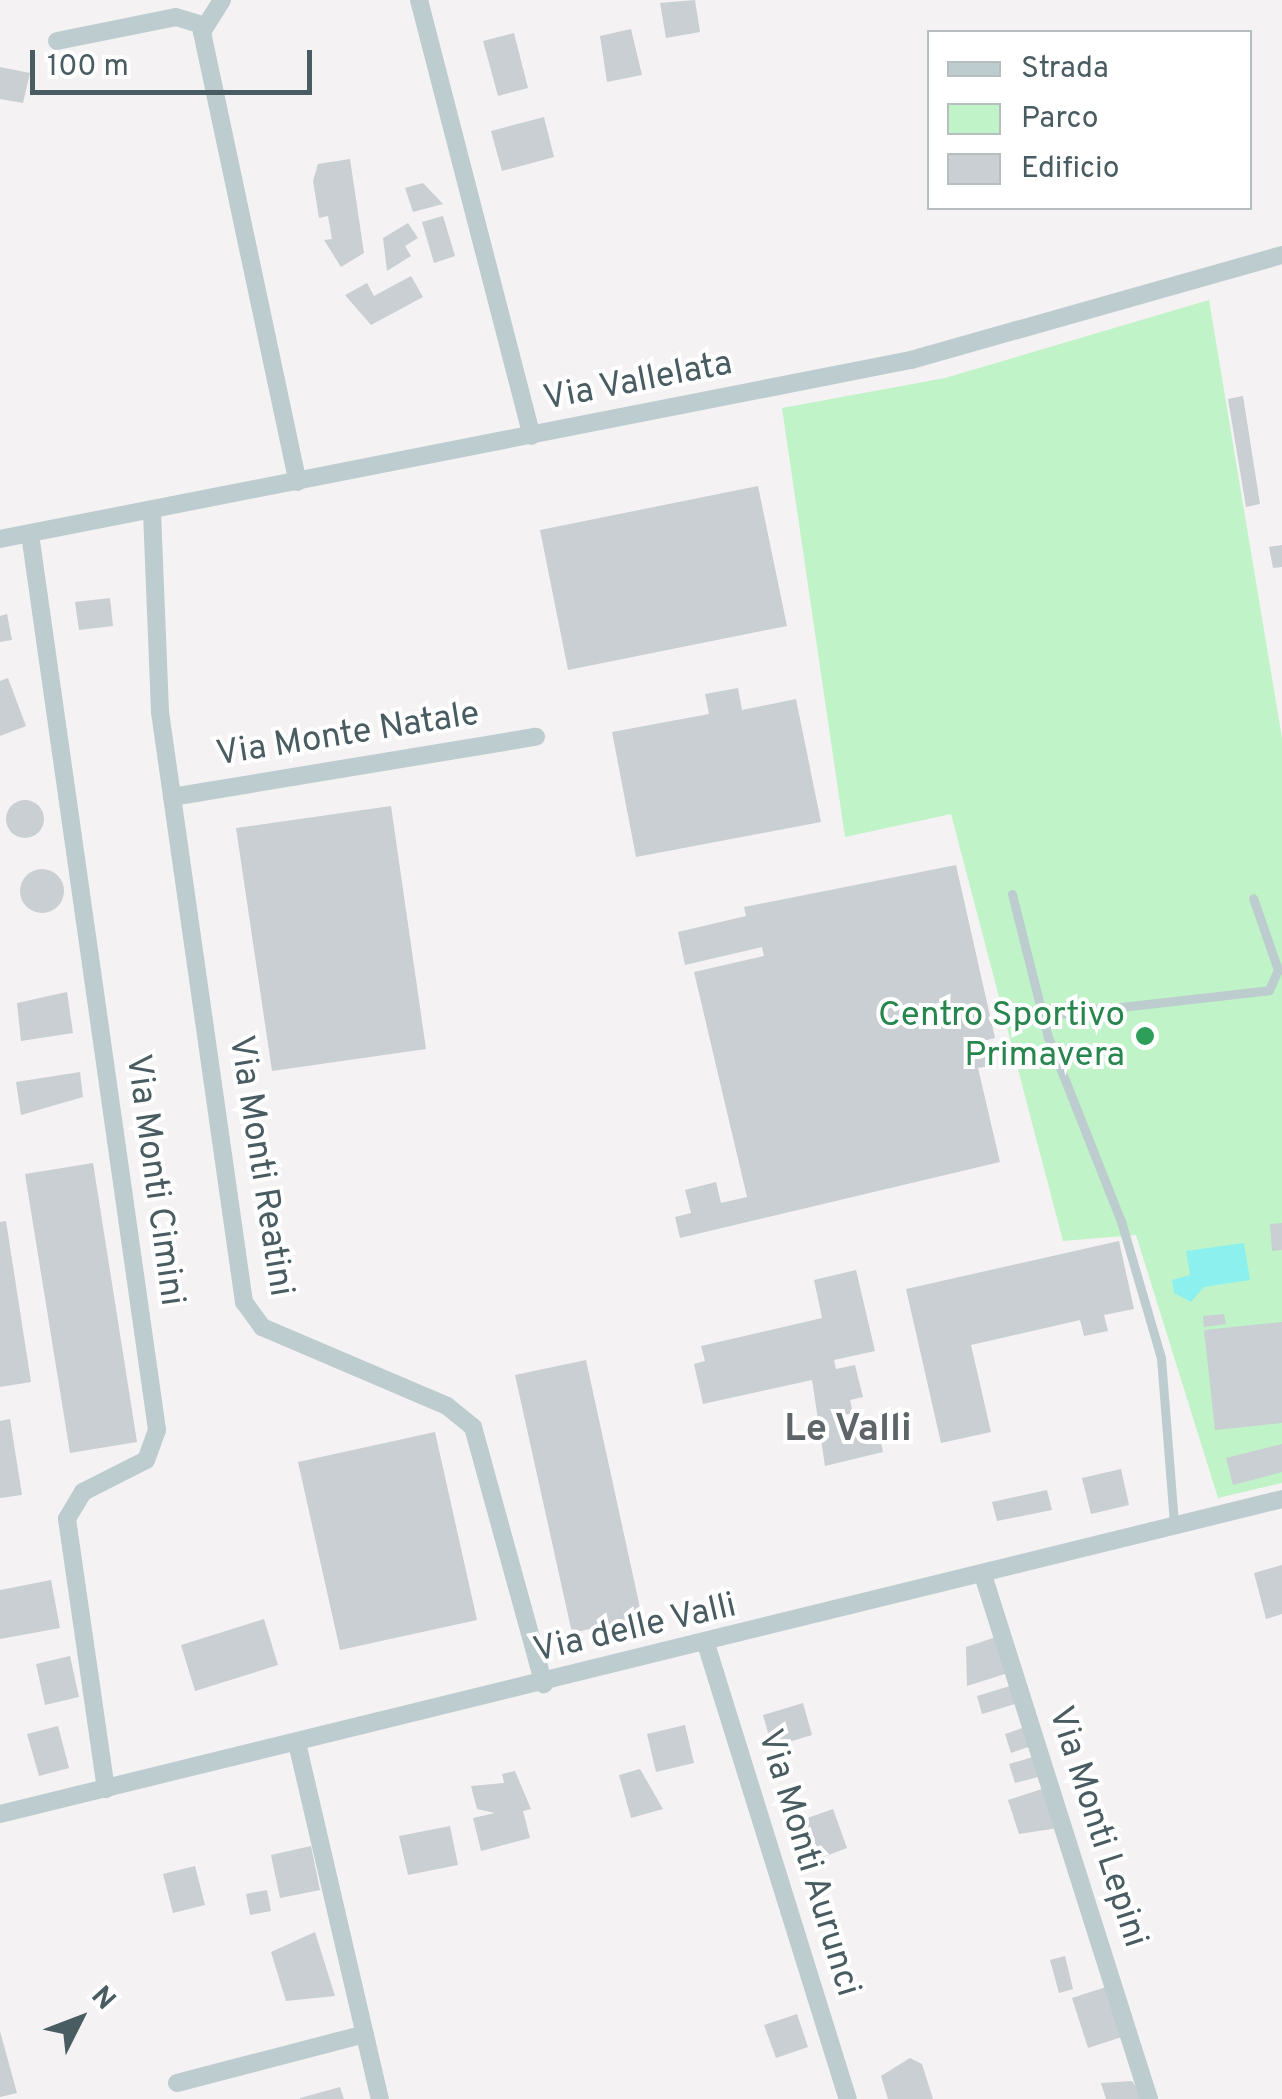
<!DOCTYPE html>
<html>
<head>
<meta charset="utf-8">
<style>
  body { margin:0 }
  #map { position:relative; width:1282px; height:2099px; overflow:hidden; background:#f5f2f3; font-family:Overpass,sans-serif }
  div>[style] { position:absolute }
  .green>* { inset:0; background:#c0f3c8 }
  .water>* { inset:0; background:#8cf1ee }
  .building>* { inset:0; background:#c9cfd2 }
  .round { border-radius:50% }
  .service>* { height:9px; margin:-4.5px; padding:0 4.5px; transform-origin:4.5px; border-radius:4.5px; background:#bdcccf }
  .minor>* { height:18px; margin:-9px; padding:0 9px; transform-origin:9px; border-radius:9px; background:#bdcccf }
  .dots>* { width:28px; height:28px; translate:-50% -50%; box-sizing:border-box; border:5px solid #fff; border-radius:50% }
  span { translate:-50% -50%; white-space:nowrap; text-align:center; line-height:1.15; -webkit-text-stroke:8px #fff; paint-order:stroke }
  .street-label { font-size:35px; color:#495c61 }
  .leisure-label { font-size:35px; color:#27864d }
  .right { translate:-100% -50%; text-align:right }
  .neighbourhood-label { font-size:38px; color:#5e6568; font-weight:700 }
  .legend { position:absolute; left:927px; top:30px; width:325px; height:180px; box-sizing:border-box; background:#fff; border:2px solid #b6bec0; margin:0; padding:12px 18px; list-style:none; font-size:30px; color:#495c61 }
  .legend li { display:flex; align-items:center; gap:20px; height:50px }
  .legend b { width:50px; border:2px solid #b6bec0 }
  .north { position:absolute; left:30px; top:1969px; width:100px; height:100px; -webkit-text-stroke:8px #fff; paint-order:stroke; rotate:48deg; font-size:28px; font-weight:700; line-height:40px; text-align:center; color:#495c61 }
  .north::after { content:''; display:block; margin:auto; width:35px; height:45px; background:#495c61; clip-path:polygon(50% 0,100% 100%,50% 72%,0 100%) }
  .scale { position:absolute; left:30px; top:50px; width:282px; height:45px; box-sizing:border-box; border:5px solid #495c61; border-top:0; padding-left:12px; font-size:30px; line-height:35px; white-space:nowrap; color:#495c61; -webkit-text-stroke:8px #fff; paint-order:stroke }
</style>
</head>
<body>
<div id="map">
  <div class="green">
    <div style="clip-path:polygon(1209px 300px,1282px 738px,1282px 1483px,1218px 1498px,1136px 1235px,1063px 1241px,951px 814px,845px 837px,782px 408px,945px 378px)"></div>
  </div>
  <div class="water">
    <div style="clip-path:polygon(1244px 1243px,1250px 1280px,1204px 1287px,1191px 1302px,1174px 1293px,1172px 1280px,1190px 1275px,1186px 1251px)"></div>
  </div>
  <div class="building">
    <div style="clip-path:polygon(695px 0,700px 32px,666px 38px,660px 3px)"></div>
    <div style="clip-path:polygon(631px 29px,642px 75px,607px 82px,600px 36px)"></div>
    <div style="clip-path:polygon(514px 33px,528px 88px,498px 96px,483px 41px)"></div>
    <div style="clip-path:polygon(0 67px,30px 73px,23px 103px,0 99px)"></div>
    <div style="clip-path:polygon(544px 117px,554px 157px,502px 171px,491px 131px)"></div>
    <div style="clip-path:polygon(350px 159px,364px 253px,341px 267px,324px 240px,332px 239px,328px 216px,319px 218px,313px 181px,318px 164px)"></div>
    <div style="clip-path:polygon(423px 183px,443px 204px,413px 212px,405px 188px)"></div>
    <div style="clip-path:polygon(443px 216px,455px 256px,434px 263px,422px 222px)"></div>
    <div style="clip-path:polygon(408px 223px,418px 238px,405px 246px,411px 256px,387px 271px,383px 238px)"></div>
    <div style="clip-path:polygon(411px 276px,423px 297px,371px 325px,345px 295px,367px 283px,374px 296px)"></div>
    <div style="clip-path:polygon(1243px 396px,1260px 504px,1246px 507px,1228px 399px)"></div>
    <div style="clip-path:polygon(758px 486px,787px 626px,568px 670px,540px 530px)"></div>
    <div style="clip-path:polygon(1282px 545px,1282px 567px,1273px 568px,1269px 547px)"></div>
    <div style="clip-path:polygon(110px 598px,113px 626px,79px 630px,75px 602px)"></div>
    <div style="clip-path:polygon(7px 614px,12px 640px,0 642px,0 616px)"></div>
    <div style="clip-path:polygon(8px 678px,26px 726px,0 736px,0 681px)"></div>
    <div style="clip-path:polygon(738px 688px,742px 710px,796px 699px,821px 822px,636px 857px,612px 732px,709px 714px,705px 694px)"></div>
    <div class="round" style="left:6px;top:800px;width:38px;height:38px"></div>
    <div style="clip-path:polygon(391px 806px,426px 1049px,272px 1071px,236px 828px)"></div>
    <div style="clip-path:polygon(956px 865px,995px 1038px,983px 1041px,989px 1066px,978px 1068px,1000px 1162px,680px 1238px,675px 1217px,691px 1213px,685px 1190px,716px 1182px,721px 1203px,747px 1197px,694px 972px,764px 956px,762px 947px,685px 965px,678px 932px,746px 916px,744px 907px)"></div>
    <div class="round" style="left:20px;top:869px;width:44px;height:44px"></div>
    <div style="clip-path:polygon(67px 992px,73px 1033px,21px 1041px,17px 1003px)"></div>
    <div style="clip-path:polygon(80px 1072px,83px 1097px,21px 1115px,16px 1082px)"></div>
    <div style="clip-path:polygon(93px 1163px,137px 1442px,70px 1453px,25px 1174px)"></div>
    <div style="clip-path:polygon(6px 1221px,31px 1382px,0 1387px,0 1222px)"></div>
    <div style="clip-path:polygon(1282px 1223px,1282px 1250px,1272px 1251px,1270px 1224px)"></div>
    <div style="clip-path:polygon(1119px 1241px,1134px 1309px,1104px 1315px,1108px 1331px,1084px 1336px,1080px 1320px,971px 1345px,991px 1432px,941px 1443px,906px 1289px)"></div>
    <div style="clip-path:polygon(856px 1270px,875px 1351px,834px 1360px,836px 1369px,855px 1365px,863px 1397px,850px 1400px,853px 1413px,836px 1417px,851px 1435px,878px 1429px,883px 1452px,825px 1466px,812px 1380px,703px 1404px,694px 1364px,705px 1361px,701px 1346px,822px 1318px,814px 1280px)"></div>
    <div style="clip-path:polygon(1224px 1314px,1226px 1324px,1204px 1327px,1203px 1316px)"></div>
    <div style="clip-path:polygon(1282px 1322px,1282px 1423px,1215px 1430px,1204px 1330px)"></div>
    <div style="clip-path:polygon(586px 1360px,642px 1617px,572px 1633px,515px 1375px)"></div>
    <div style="clip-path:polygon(10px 1419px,22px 1495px,0 1498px,0 1421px)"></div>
    <div style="clip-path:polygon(435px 1432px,477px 1620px,340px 1650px,298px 1462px)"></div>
    <div style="clip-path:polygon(1282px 1444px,1282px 1472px,1233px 1485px,1226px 1458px)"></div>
    <div style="clip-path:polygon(1121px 1469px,1129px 1505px,1091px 1514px,1082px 1478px)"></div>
    <div style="clip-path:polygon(1047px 1490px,1052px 1510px,997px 1521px,992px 1502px)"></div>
    <div style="clip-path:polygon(1282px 1565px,1282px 1614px,1266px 1619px,1254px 1573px)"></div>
    <div style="clip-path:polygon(51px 1580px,60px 1628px,0 1639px,0 1590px)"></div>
    <div style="clip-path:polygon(264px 1619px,278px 1665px,195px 1691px,181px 1645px)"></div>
    <div style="clip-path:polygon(999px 1636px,1011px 1672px,967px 1686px,966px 1647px)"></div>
    <div style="clip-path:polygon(70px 1656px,79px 1697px,45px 1705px,36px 1664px)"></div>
    <div style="clip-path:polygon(1010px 1686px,1015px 1704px,982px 1714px,977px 1696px)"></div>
    <div style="clip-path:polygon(803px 1703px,812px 1735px,772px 1747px,763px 1715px)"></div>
    <div style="clip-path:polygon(685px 1725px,694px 1763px,656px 1772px,647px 1734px)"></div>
    <div style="clip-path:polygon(58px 1726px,69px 1768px,39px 1776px,27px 1734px)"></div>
    <div style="clip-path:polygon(1025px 1727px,1031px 1746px,1011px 1753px,1005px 1734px)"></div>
    <div style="clip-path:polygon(1036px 1756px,1042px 1776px,1015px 1783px,1009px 1764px)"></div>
    <div style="clip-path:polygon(640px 1769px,663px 1809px,631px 1818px,619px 1775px)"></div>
    <div style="clip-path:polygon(515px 1771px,531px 1809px,523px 1811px,530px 1838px,481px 1851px,473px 1818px,495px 1813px,477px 1809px,471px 1786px,504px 1783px,502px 1774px)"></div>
    <div style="clip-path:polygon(1045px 1788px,1058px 1828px,1019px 1834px,1008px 1800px)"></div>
    <div style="clip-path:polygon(833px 1809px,847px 1848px,813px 1861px,799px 1821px)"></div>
    <div style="clip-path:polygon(450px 1826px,458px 1865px,408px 1875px,399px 1836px)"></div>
    <div style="clip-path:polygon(311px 1846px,320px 1890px,280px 1898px,271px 1855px)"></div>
    <div style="clip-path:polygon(195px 1866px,205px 1905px,173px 1913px,163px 1874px)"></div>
    <div style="clip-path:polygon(267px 1890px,271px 1911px,250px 1915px,246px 1894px)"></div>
    <div style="clip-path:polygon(315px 1932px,335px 1996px,286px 2001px,271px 1952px)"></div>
    <div style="clip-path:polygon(1065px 1956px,1073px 1989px,1059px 1993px,1050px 1960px)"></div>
    <div style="clip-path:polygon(1109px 1986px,1125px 2036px,1088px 2048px,1072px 1998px)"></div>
    <div style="clip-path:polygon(797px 2014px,808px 2047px,776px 2058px,764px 2025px)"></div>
    <div style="clip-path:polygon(0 2031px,17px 2093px,0 2097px)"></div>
    <div style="clip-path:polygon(910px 2058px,922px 2064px,933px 2099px,888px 2099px,881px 2076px)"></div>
    <div style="clip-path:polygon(1132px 2081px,1145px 2099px,1106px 2099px,1101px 2083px)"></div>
    <div style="clip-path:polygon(340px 2087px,344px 2099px,300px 2099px,300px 2098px)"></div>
  </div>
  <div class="service">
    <div style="left:1012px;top:894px;width:147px;rotate:75.9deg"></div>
    <div style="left:1048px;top:1037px;width:198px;rotate:68.4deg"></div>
    <div style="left:1121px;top:1221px;width:143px;rotate:73.7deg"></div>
    <div style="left:1161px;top:1358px;width:168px;rotate:85.5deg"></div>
    <div style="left:1042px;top:1016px;width:228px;rotate:-6.5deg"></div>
    <div style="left:1269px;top:990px;width:22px;rotate:-66deg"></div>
    <div style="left:1278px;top:970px;width:76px;rotate:-109.1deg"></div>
  </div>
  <div class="minor">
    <div style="left:222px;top:0;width:38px;rotate:122deg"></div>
    <div style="left:202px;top:32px;width:460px;rotate:78deg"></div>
    <div style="left:419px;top:0;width:450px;rotate:75.5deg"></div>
    <div style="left:57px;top:41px;width:121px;rotate:-11.4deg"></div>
    <div style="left:176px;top:17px;width:27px;rotate:17deg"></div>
    <div style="left:152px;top:512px;width:200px;rotate:87.7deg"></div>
    <div style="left:160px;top:712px;width:596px;rotate:81.9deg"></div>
    <div style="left:244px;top:1302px;width:31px;rotate:54deg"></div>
    <div style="left:262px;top:1327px;width:201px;rotate:23.1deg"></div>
    <div style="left:447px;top:1406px;width:33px;rotate:39deg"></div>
    <div style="left:473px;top:1427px;width:267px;rotate:74.6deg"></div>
    <div style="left:30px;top:534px;width:905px;rotate:81.93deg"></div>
    <div style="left:157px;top:1430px;width:32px;rotate:110deg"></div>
    <div style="left:146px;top:1460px;width:71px;rotate:153.1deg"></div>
    <div style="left:83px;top:1492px;width:31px;rotate:121deg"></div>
    <div style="left:67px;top:1519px;width:273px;rotate:81.8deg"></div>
    <div style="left:0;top:539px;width:928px;rotate:-11.12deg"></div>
    <div style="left:911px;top:360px;width:386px;rotate:-15.8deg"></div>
    <div style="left:172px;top:797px;width:369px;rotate:-9.4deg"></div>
    <div style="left:983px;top:1575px;width:550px;rotate:72.42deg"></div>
    <div style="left:707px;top:1647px;width:473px;rotate:72.7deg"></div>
    <div style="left:297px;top:1743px;width:366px;rotate:76.9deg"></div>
    <div style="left:0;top:1814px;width:1320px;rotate:-13.8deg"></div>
    <div style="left:177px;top:2083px;width:194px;rotate:-14.6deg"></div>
  </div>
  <div class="dots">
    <div style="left:1145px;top:1036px;background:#2e9e5b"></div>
  </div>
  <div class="street-label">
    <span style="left:638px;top:382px;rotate:-11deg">Via Vallelata</span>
    <span style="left:348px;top:735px;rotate:-9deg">Via Monte Natale</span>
    <span style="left:260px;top:1166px;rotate:81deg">Via Monti Reatini</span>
    <span style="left:154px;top:1180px;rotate:82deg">Via Monti Cimini</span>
    <span style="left:635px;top:1629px;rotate:-13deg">Via delle Valli</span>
    <span style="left:1097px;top:1827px;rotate:72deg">Via Monti Lepini</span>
    <span style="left:808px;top:1863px;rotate:73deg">Via Monti Aurunci</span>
  </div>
  <div class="leisure-label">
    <span class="right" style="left:1125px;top:1036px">Centro Sportivo<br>Primavera</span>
  </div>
  <div class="neighbourhood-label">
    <span style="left:848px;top:1431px">Le Valli</span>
  </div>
  <ul class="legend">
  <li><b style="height:12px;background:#bdcccf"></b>Strada</li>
  <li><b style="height:28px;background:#c0f3c8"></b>Parco</li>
  <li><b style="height:28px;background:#c9cfd2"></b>Edificio</li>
  </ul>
  <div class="north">N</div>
  <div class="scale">100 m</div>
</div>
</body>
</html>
